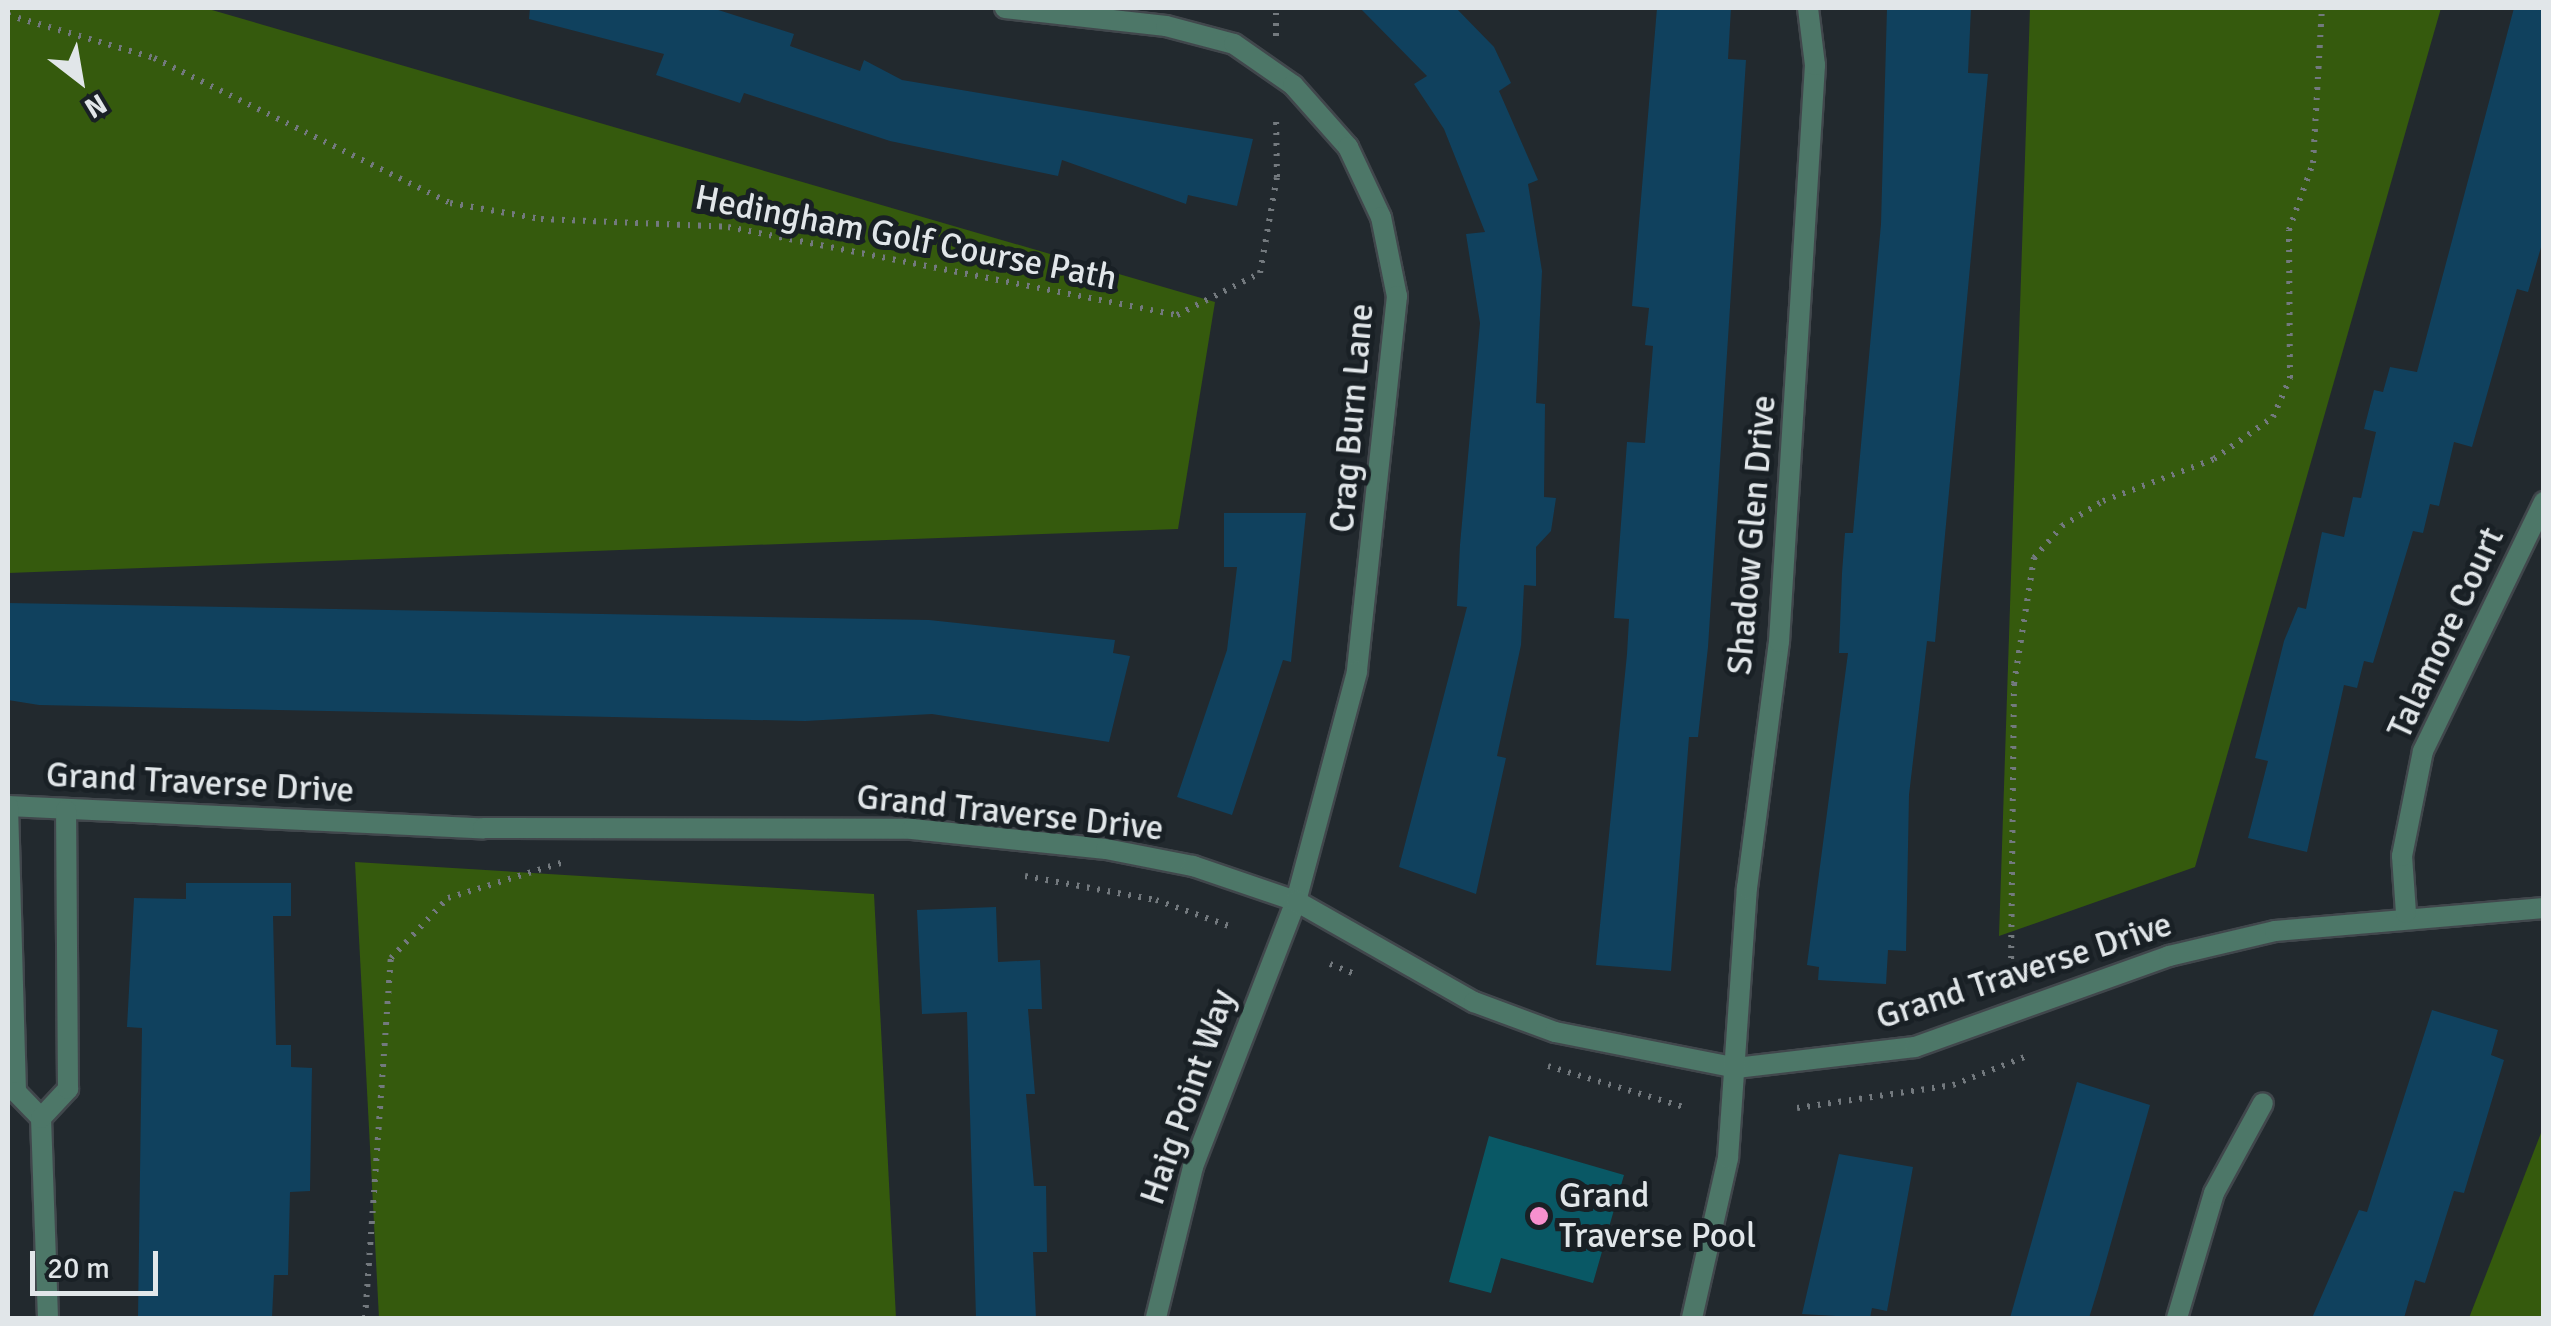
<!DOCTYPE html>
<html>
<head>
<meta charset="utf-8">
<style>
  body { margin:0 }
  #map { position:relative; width:2551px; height:1326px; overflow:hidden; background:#22292e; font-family:Signika,sans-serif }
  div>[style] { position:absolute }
  .green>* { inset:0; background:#355a0d }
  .water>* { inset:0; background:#095865 }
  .building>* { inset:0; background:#10415e }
  .path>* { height:6px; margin-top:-3px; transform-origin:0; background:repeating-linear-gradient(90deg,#73797e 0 2.5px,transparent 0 10.5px) }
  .roads { filter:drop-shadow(2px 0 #41474c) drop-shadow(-2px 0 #41474c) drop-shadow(0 2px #41474c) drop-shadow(0 -2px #41474c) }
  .minor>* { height:20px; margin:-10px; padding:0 10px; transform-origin:10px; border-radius:10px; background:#4d7768 }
  .dots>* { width:28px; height:28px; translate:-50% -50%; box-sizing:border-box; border:5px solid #192025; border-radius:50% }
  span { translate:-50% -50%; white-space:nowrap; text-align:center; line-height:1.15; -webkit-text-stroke:10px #192025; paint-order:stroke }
  .street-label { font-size:35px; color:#e1e6e9 }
  .poi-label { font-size:35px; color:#e1e6e9 }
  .left { translate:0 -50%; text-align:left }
  .frame { position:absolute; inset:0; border:10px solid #e1e6e9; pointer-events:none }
  .north { position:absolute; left:30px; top:30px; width:100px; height:100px; -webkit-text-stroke:8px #192025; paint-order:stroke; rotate:149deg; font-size:28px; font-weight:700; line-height:40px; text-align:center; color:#e1e6e9 }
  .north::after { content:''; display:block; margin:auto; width:35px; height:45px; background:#e1e6e9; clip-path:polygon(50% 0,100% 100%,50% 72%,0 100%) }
  .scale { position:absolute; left:30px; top:1251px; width:128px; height:45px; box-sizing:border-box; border:5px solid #e1e6e9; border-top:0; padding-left:12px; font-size:30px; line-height:35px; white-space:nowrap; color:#e1e6e9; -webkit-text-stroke:8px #192025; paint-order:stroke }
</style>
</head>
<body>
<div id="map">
  <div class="green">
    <div style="clip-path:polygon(8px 8px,205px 8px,1215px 302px,1178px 529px,8px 573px)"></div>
    <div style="clip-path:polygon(2030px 8px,2441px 8px,2195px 867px,1999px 936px)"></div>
    <div style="clip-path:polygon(355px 862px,874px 894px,896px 1318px,379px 1318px)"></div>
    <div style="clip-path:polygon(2543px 1128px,2543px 1318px,2469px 1318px)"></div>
  </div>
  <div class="water">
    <div style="clip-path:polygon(1489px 1136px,1624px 1175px,1593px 1283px,1501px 1258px,1491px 1293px,1449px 1282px)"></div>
  </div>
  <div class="building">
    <div style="clip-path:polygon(530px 8px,712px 8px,794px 34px,790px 46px,860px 71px,864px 60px,902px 80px,1253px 139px,1237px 206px,1188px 195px,1186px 204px,1062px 160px,1058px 176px,890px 141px,744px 93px,740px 103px,656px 75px,664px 54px,529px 19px)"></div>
    <div style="clip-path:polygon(1360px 8px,1456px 8px,1494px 47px,1511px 83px,1499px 91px,1538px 180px,1528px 184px,1542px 271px,1536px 403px,1545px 404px,1544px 497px,1556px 498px,1551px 531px,1536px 547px,1536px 586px,1524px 585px,1521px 645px,1497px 756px,1506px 758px,1476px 894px,1399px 867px,1467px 607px,1457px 606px,1460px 545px,1480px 323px,1466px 234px,1485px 232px,1444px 129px,1414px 84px,1427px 76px)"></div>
    <div style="clip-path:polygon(1657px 8px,1731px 8px,1728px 59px,1746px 60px,1708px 647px,1698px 737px,1689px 737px,1671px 971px,1596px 965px,1627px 654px,1629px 619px,1614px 618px,1627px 442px,1645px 443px,1653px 346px,1645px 345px,1649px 308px,1632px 306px)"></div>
    <div style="clip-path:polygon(1887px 8px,1971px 8px,1968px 73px,1988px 74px,1935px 642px,1927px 641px,1909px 795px,1906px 951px,1888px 950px,1886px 984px,1818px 980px,1819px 967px,1807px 965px,1848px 653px,1839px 653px,1842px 573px,1845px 533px,1853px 533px,1881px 224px)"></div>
    <div style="clip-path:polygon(2514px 8px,2544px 8px,2544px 237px,2528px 292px,2517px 289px,2472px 447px,2454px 442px,2439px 506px,2430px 504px,2423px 533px,2413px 531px,2373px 663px,2364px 661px,2357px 688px,2344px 685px,2307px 852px,2248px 838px,2268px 761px,2255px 758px,2284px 641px,2298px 607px,2306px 609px,2322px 532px,2344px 537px,2353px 497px,2361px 498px,2376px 432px,2364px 429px,2374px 390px,2383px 392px,2390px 367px,2417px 372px)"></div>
    <div style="clip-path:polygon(1224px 513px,1306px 513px,1291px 662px,1283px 660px,1232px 815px,1177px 797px,1227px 650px,1237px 567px,1224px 567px)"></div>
    <div style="clip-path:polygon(8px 603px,929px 620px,1115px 640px,1113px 653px,1130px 656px,1109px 742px,932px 714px,805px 721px,39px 705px,8px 700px)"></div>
    <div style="clip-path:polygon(186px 883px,291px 883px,291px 916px,273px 916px,276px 1045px,291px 1045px,291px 1067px,312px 1068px,310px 1191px,290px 1192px,288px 1275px,274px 1275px,272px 1318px,138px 1318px,142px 1028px,127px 1027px,134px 898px,186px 899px)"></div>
    <div style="clip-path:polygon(996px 907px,998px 962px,1040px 960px,1042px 1009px,1028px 1009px,1035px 1094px,1026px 1094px,1034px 1186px,1046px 1186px,1047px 1252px,1033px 1252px,1036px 1318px,976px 1318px,967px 1012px,922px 1014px,917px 910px)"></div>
    <div style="clip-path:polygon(2432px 1010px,2498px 1030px,2491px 1055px,2504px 1060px,2464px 1193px,2454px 1191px,2425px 1283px,2415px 1280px,2404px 1318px,2312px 1318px,2359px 1210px,2367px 1212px)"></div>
    <div style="clip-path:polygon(2077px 1082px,2150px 1105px,2098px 1289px,2089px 1318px,2010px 1318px)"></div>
    <div style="clip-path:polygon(1839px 1154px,1913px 1167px,1887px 1311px,1872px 1308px,1870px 1318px,1802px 1314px)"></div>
  </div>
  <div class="path">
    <div style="left:8px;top:15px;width:152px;rotate:16.4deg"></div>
    <div style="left:154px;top:58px;width:330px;rotate:26.1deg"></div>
    <div style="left:450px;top:203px;width:92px;rotate:10deg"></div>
    <div style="left:541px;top:219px;width:187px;rotate:2.4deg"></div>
    <div style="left:728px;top:227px;width:458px;rotate:11.1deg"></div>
    <div style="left:1177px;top:315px;width:93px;rotate:-26.8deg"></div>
    <div style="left:1260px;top:273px;width:97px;rotate:-80deg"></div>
    <div style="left:1277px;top:177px;width:63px;rotate:-90.9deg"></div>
    <div style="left:1276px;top:36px;width:28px;rotate:-90deg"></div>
    <div style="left:1025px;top:876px;width:133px;rotate:10.4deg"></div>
    <div style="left:1156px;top:900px;width:77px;rotate:19.6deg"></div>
    <div style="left:1330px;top:964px;width:24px;rotate:22deg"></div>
    <div style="left:2011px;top:969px;width:285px;rotate:-89.4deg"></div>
    <div style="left:2014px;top:684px;width:128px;rotate:-81deg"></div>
    <div style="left:2034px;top:558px;width:43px;rotate:-48.8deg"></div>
    <div style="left:2062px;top:526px;width:48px;rotate:-31.4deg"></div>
    <div style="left:2103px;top:501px;width:119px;rotate:-20.7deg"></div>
    <div style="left:2214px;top:459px;width:72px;rotate:-35.4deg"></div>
    <div style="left:2273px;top:417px;width:43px;rotate:-66.4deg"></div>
    <div style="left:2290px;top:378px;width:148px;rotate:-90.4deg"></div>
    <div style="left:2289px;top:230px;width:71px;rotate:-70.3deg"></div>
    <div style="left:2313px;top:163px;width:155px;rotate:-86.7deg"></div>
    <div style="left:1548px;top:1066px;width:142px;rotate:16.8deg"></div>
    <div style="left:1797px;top:1108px;width:158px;rotate:-8.4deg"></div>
    <div style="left:1953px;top:1085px;width:79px;rotate:-21.4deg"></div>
    <div style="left:365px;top:1318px;width:361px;rotate:-85.9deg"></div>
    <div style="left:391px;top:958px;width:83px;rotate:-46.5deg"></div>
    <div style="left:448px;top:898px;width:121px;rotate:-17.2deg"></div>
  </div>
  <div class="roads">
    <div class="minor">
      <div style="left:1005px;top:8px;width:162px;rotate:6.4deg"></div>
      <div style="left:1166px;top:26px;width:70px;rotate:14.8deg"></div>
      <div style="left:1234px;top:44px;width:72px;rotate:34.8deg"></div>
      <div style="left:1293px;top:85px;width:83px;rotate:48.4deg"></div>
      <div style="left:1348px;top:147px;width:77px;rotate:64.8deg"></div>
      <div style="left:1381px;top:217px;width:81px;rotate:78.6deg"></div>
      <div style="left:1397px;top:296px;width:378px;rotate:96.1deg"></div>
      <div style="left:1357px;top:672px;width:237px;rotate:104.9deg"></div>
      <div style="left:1296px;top:901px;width:285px;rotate:111.2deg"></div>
      <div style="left:1193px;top:1167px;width:155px;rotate:103.8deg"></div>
      <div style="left:8px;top:806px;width:476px;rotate:2.7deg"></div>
      <div style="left:483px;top:828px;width:429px;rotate:0.1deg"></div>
      <div style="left:912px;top:829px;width:195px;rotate:5.9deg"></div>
      <div style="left:1106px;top:849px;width:89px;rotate:11.1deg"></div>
      <div style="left:1193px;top:866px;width:109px;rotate:18.8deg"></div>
      <div style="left:1296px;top:901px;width:205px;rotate:29.6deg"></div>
      <div style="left:1474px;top:1002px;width:86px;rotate:20.3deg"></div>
      <div style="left:1555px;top:1032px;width:185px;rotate:11.2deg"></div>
      <div style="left:1736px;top:1068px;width:180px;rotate:-6.7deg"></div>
      <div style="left:1915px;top:1047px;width:270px;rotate:-19.7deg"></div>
      <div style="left:2169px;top:956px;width:109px;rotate:-13.3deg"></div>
      <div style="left:2275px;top:931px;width:270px;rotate:-4.9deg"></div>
      <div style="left:8px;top:806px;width:286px;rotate:88.4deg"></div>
      <div style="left:16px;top:1092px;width:36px;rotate:46deg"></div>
      <div style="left:41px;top:1118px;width:200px;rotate:88deg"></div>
      <div style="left:2406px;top:913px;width:57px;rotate:-94deg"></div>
      <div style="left:2402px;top:856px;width:107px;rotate:-78.7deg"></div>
      <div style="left:2423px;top:751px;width:277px;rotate:-64.1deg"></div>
      <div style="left:41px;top:1118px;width:40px;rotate:-47deg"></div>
      <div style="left:68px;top:1089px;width:279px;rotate:-90.4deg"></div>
      <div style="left:1692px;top:1318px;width:164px;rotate:-77.3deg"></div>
      <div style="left:1728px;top:1158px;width:271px;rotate:-86deg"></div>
      <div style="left:1747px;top:888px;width:248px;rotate:-82.6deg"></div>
      <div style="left:1779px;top:642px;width:578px;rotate:-86.43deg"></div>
      <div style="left:1815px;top:65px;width:57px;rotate:-97deg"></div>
      <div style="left:2177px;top:1318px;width:130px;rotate:-73.5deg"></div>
      <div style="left:2214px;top:1193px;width:102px;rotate:-61.4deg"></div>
    </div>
  </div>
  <div class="dots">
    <div style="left:1539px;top:1216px;background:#f790ce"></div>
  </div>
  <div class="street-label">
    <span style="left:906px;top:238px;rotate:11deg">Hedingham Golf Course Path</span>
    <span style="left:1352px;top:418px;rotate:-85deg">Crag Burn Lane</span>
    <span style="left:1752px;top:535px;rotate:-85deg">Shadow Glen Drive</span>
    <span style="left:2446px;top:633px;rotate:-65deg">Talamore Court</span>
    <span style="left:200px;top:783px;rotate:3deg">Grand Traverse Drive</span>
    <span style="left:1010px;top:813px;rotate:6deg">Grand Traverse Drive</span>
    <span style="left:2024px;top:971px;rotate:-18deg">Grand Traverse Drive</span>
    <span style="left:1188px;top:1097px;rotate:-71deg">Haig Point Way</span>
  </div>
  <div class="poi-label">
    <span class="left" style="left:1559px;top:1216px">Grand<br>Traverse Pool</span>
  </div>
  <div class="frame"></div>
  <div class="north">N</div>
  <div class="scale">20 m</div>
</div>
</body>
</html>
